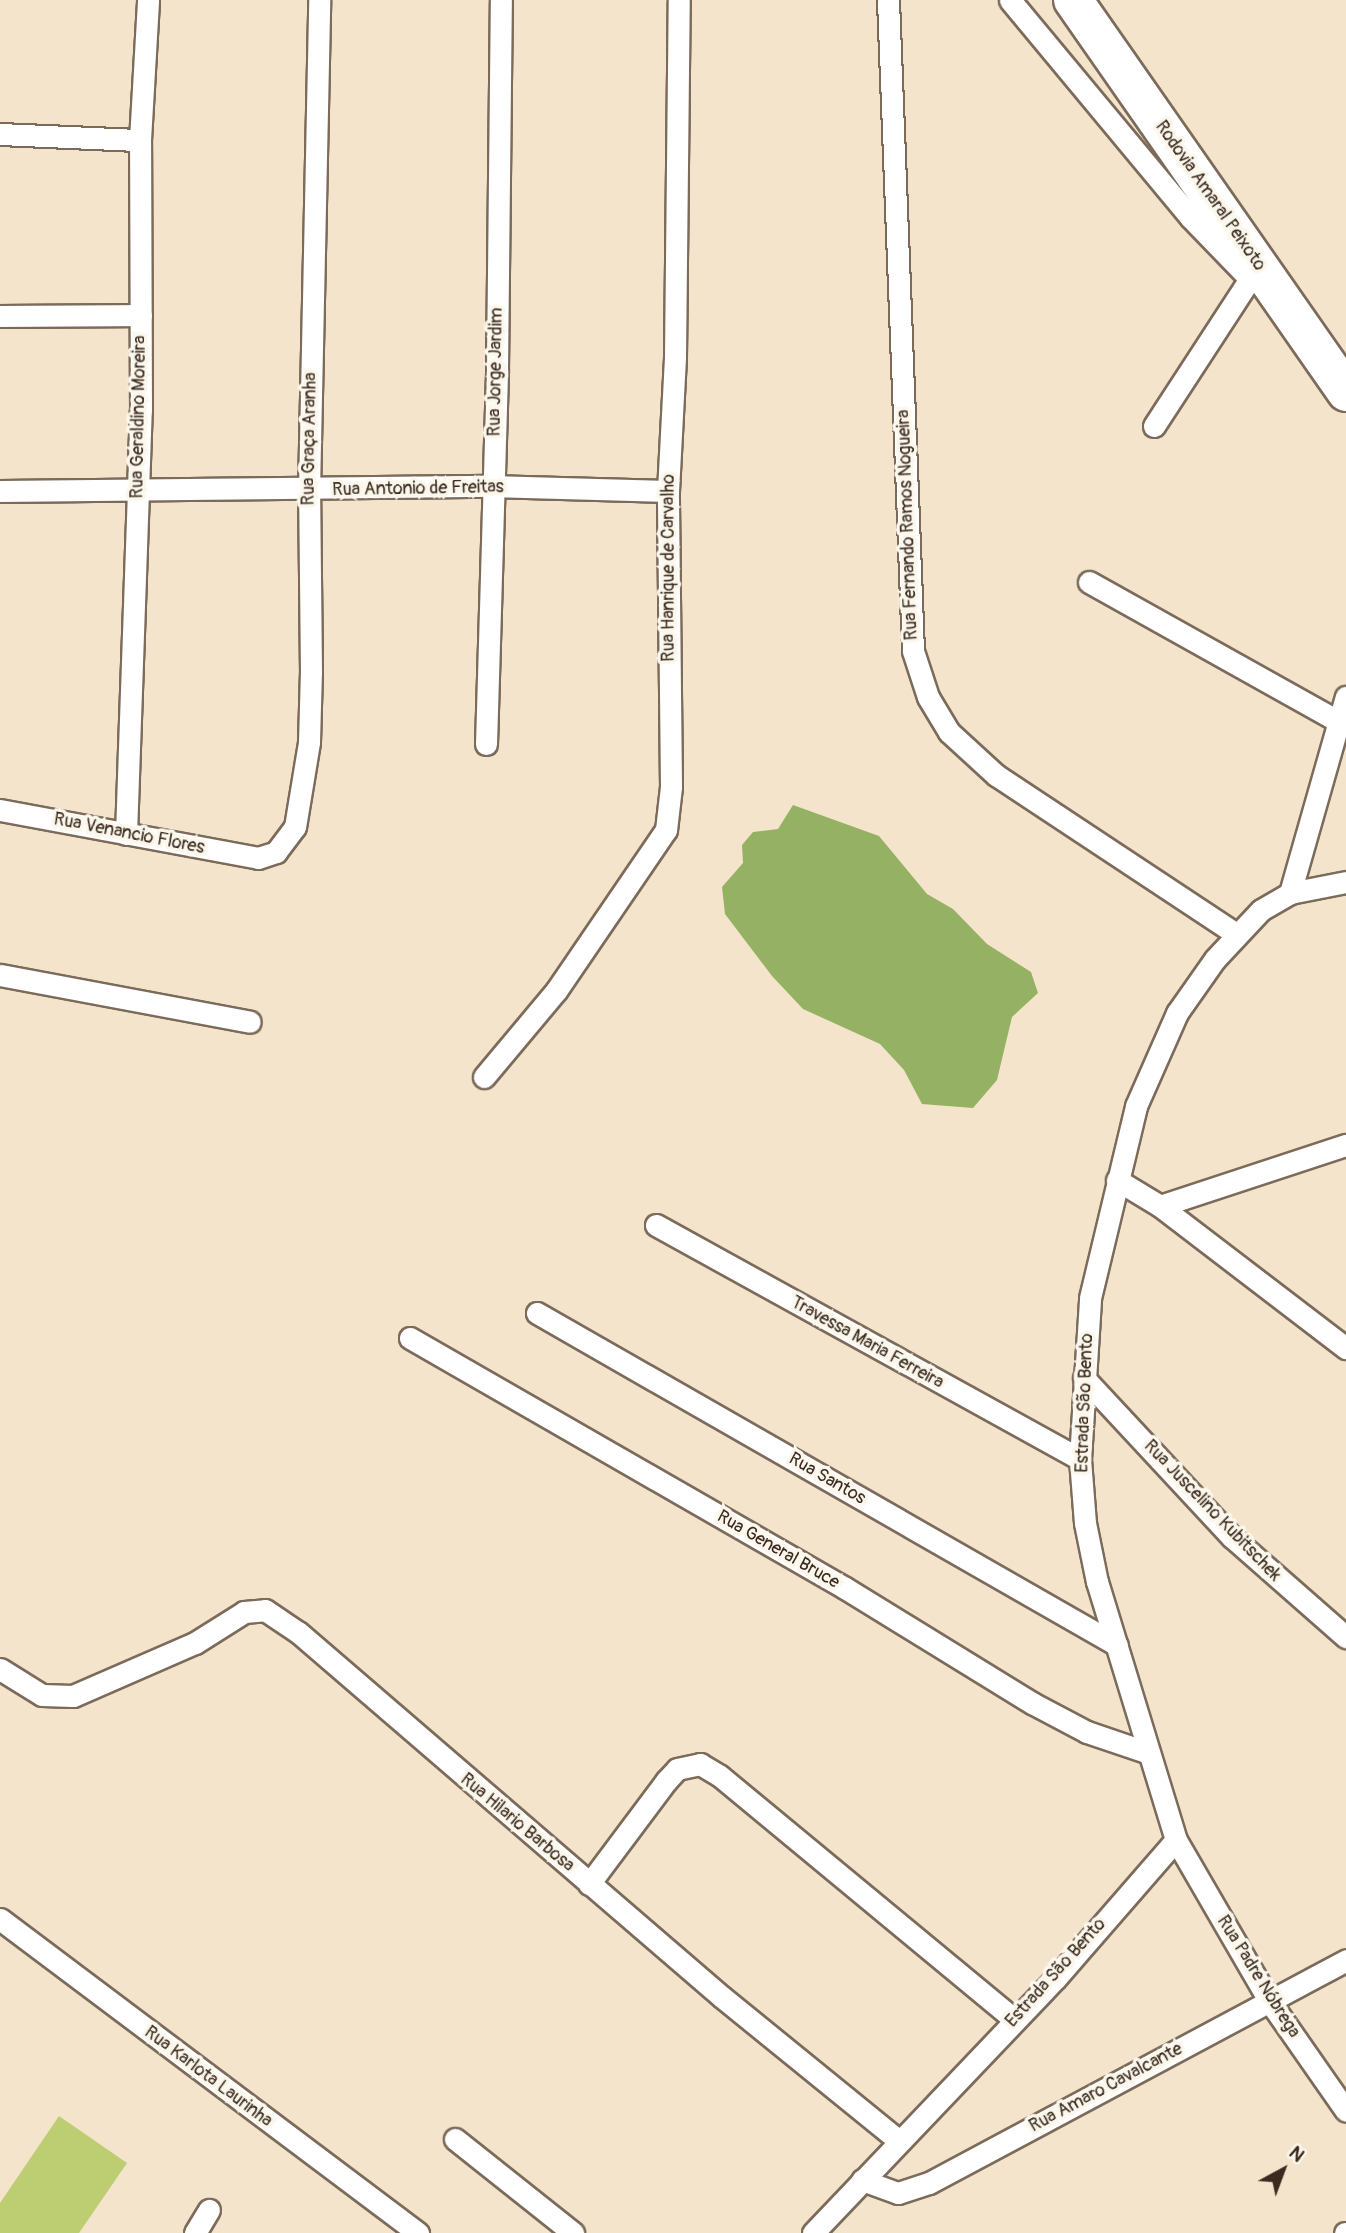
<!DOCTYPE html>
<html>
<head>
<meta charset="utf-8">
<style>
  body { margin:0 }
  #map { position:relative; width:1346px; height:2233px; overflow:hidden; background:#f5e4cc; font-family:Pangolin,sans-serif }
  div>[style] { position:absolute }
  .green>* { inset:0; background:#bcce71 }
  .forest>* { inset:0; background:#95b163 }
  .roads { filter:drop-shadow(2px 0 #7c6b5b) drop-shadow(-2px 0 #7c6b5b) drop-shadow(0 2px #7c6b5b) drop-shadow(0 -2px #7c6b5b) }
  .street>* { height:21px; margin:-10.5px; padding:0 10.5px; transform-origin:10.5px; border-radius:10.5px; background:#fff }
  .highway>* { height:38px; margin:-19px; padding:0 19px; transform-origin:19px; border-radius:19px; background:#fff }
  span { translate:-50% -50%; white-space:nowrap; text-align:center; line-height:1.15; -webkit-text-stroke:7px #fbf7ec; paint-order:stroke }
  .street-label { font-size:18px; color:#3b2a1e }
  .north { position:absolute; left:1248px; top:2135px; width:70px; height:70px; -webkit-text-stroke:5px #fbf7ec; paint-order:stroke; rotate:41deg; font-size:19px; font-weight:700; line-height:28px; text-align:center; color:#3b2a1e }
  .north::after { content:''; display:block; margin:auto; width:24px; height:32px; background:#3b2a1e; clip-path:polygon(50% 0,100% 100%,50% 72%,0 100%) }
</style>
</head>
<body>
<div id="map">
  <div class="green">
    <div style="clip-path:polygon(59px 2116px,127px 2163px,79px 2233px,0 2233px,0 2203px)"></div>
  </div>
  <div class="forest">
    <div style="clip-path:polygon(793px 805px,879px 836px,927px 894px,953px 909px,987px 944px,1031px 972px,1038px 993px,1012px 1017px,997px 1080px,973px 1108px,922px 1104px,904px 1070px,880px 1044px,803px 1009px,772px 976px,725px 914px,722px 887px,743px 863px,742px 845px,753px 832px,778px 829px)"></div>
  </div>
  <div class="roads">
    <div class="street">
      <div style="left:888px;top:0;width:651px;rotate:87.8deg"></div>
      <div style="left:913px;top:651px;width:48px;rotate:71.9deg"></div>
      <div style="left:928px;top:697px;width:41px;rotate:59deg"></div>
      <div style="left:949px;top:732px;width:64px;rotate:42.5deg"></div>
      <div style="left:996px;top:775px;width:288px;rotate:33.5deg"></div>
      <div style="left:1010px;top:0;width:282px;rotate:50.3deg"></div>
      <div style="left:1190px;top:217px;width:91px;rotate:45.9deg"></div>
      <div style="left:0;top:134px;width:140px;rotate:2.5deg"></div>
      <div style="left:0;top:316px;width:141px;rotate:-0.4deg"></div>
      <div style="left:1154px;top:426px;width:176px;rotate:-56.9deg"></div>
      <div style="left:0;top:491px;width:493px;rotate:-0.6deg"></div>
      <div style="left:493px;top:486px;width:175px;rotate:1.6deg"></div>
      <div style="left:1089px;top:582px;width:287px;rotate:29.2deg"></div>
      <div style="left:486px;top:744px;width:375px;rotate:-88.3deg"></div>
      <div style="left:497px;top:369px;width:369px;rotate:-89.4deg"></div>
      <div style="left:0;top:810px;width:262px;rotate:10.5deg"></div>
      <div style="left:258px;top:858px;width:19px;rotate:-18deg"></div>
      <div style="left:276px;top:852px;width:31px;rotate:-53deg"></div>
      <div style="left:295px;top:827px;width:86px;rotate:-80.6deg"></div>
      <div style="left:309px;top:742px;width:70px;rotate:-88.4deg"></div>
      <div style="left:311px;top:672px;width:181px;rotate:-90.6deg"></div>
      <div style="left:309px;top:491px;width:491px;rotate:-88.8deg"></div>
      <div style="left:126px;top:834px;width:424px;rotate:-88deg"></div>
      <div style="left:141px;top:410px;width:270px;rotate:-90.2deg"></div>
      <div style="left:140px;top:140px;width:140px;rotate:-86.7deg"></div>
      <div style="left:1290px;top:893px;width:204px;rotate:-74.1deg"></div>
      <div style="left:0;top:975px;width:254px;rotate:10.6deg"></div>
      <div style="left:484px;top:1077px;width:112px;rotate:-50.1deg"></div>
      <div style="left:556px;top:991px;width:195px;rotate:-55.7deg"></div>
      <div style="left:666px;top:830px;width:43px;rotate:-83.4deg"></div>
      <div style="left:671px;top:787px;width:296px;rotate:-90.6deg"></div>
      <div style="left:668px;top:491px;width:134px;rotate:-87deg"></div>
      <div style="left:675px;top:357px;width:357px;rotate:-89.4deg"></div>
      <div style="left:1117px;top:1180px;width:50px;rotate:31.2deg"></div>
      <div style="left:1160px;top:1206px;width:234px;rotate:37.4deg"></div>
      <div style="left:1160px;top:1206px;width:196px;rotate:-18.2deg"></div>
      <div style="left:656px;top:1225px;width:484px;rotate:28.9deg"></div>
      <div style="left:537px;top:1313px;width:668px;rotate:29.79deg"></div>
      <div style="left:410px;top:1338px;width:502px;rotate:29.89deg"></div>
      <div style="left:845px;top:1588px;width:220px;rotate:31.6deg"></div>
      <div style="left:1032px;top:1703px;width:62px;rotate:27.8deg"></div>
      <div style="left:1087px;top:1732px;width:65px;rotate:18.7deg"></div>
      <div style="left:1084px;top:1378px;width:217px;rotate:47.1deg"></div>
      <div style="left:1232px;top:1537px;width:152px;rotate:41.3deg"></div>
      <div style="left:0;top:1669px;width:49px;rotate:31.8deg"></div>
      <div style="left:42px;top:1695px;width:31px;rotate:2deg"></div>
      <div style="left:73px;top:1696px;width:133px;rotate:-23.5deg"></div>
      <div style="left:195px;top:1643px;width:58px;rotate:-32.3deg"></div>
      <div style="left:244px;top:1612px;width:21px;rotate:-5deg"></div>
      <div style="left:265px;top:1610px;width:40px;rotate:34deg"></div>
      <div style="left:298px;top:1632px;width:559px;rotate:40.72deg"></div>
      <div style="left:722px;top:1997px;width:227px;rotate:39.1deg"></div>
      <div style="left:1176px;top:1840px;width:184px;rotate:59.9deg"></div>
      <div style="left:1268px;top:1999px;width:136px;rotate:55.1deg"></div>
      <div style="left:589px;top:1884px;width:129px;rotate:-53.2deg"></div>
      <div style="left:666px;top:1781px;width:16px;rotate:-47deg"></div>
      <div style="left:677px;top:1769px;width:24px;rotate:-12deg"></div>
      <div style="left:700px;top:1764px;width:23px;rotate:31deg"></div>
      <div style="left:720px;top:1776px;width:383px;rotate:39.6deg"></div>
      <div style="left:0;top:1919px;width:523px;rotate:36.91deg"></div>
      <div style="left:455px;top:2139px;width:151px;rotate:38.5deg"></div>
      <div style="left:862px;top:2180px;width:38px;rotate:20deg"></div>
      <div style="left:898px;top:2193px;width:33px;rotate:-18deg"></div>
      <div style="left:929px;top:2183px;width:473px;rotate:-28.1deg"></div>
      <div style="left:195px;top:2233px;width:27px;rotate:-59deg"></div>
      <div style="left:813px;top:2233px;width:351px;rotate:-46.4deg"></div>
      <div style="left:1055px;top:1979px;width:184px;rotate:-49deg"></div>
      <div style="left:1176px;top:1840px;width:270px;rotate:-107deg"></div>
      <div style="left:1097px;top:1582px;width:60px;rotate:-101.5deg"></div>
      <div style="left:1085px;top:1523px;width:64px;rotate:-94.5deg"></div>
      <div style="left:1080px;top:1459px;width:161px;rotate:-86.4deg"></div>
      <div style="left:1090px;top:1298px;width:197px;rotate:-76.5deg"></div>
      <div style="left:1136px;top:1106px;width:102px;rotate:-66.2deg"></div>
      <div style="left:1177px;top:1013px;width:66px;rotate:-54.9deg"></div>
      <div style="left:1215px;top:959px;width:67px;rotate:-46.8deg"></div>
      <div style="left:1261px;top:910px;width:34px;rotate:-30deg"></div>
      <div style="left:1290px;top:893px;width:57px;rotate:-11.1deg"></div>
      <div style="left:1345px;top:2233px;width:1px"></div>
    </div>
    <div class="highway">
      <div style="left:1073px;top:0;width:478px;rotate:55.1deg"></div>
    </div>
  </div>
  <div class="street-label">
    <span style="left:1210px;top:196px;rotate:55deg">Rodovia Amaral Peixoto</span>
    <span style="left:496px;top:372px;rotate:-89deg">Rua Jorge Jardim</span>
    <span style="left:139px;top:417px;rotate:-89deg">Rua Geraldino Moreira</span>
    <span style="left:310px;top:439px;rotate:-89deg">Rua Graça Aranha</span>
    <span style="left:418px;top:489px;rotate:-1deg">Rua Antonio de Freitas</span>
    <span style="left:908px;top:525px;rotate:-92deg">Rua Fernando Ramos Nogueira</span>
    <span style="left:669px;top:568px;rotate:-90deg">Rua Hanrique de Carvalho</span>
    <span style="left:129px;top:834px;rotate:11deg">Rua Venancio Flores</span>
    <span style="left:867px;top:1343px;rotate:29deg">Travessa Maria Ferreira</span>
    <span style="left:1085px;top:1403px;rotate:-88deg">Estrada São Bento</span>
    <span style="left:827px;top:1479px;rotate:30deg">Rua Santos</span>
    <span style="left:1212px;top:1511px;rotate:46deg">Rua Juscelino Kubitschek</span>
    <span style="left:778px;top:1550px;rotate:30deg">Rua General Bruce</span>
    <span style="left:517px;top:1823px;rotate:40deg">Rua Hilario Barbosa</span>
    <span style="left:1056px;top:1973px;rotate:-48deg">Estrada São Bento</span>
    <span style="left:1258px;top:1977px;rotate:58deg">Rua Padre Nóbrega</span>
    <span style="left:208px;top:2077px;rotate:37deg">Rua Karlota Laurinha</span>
    <span style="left:1106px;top:2088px;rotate:-28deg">Rua Amaro Cavalcante</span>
  </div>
  <div class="north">N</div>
</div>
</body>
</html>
